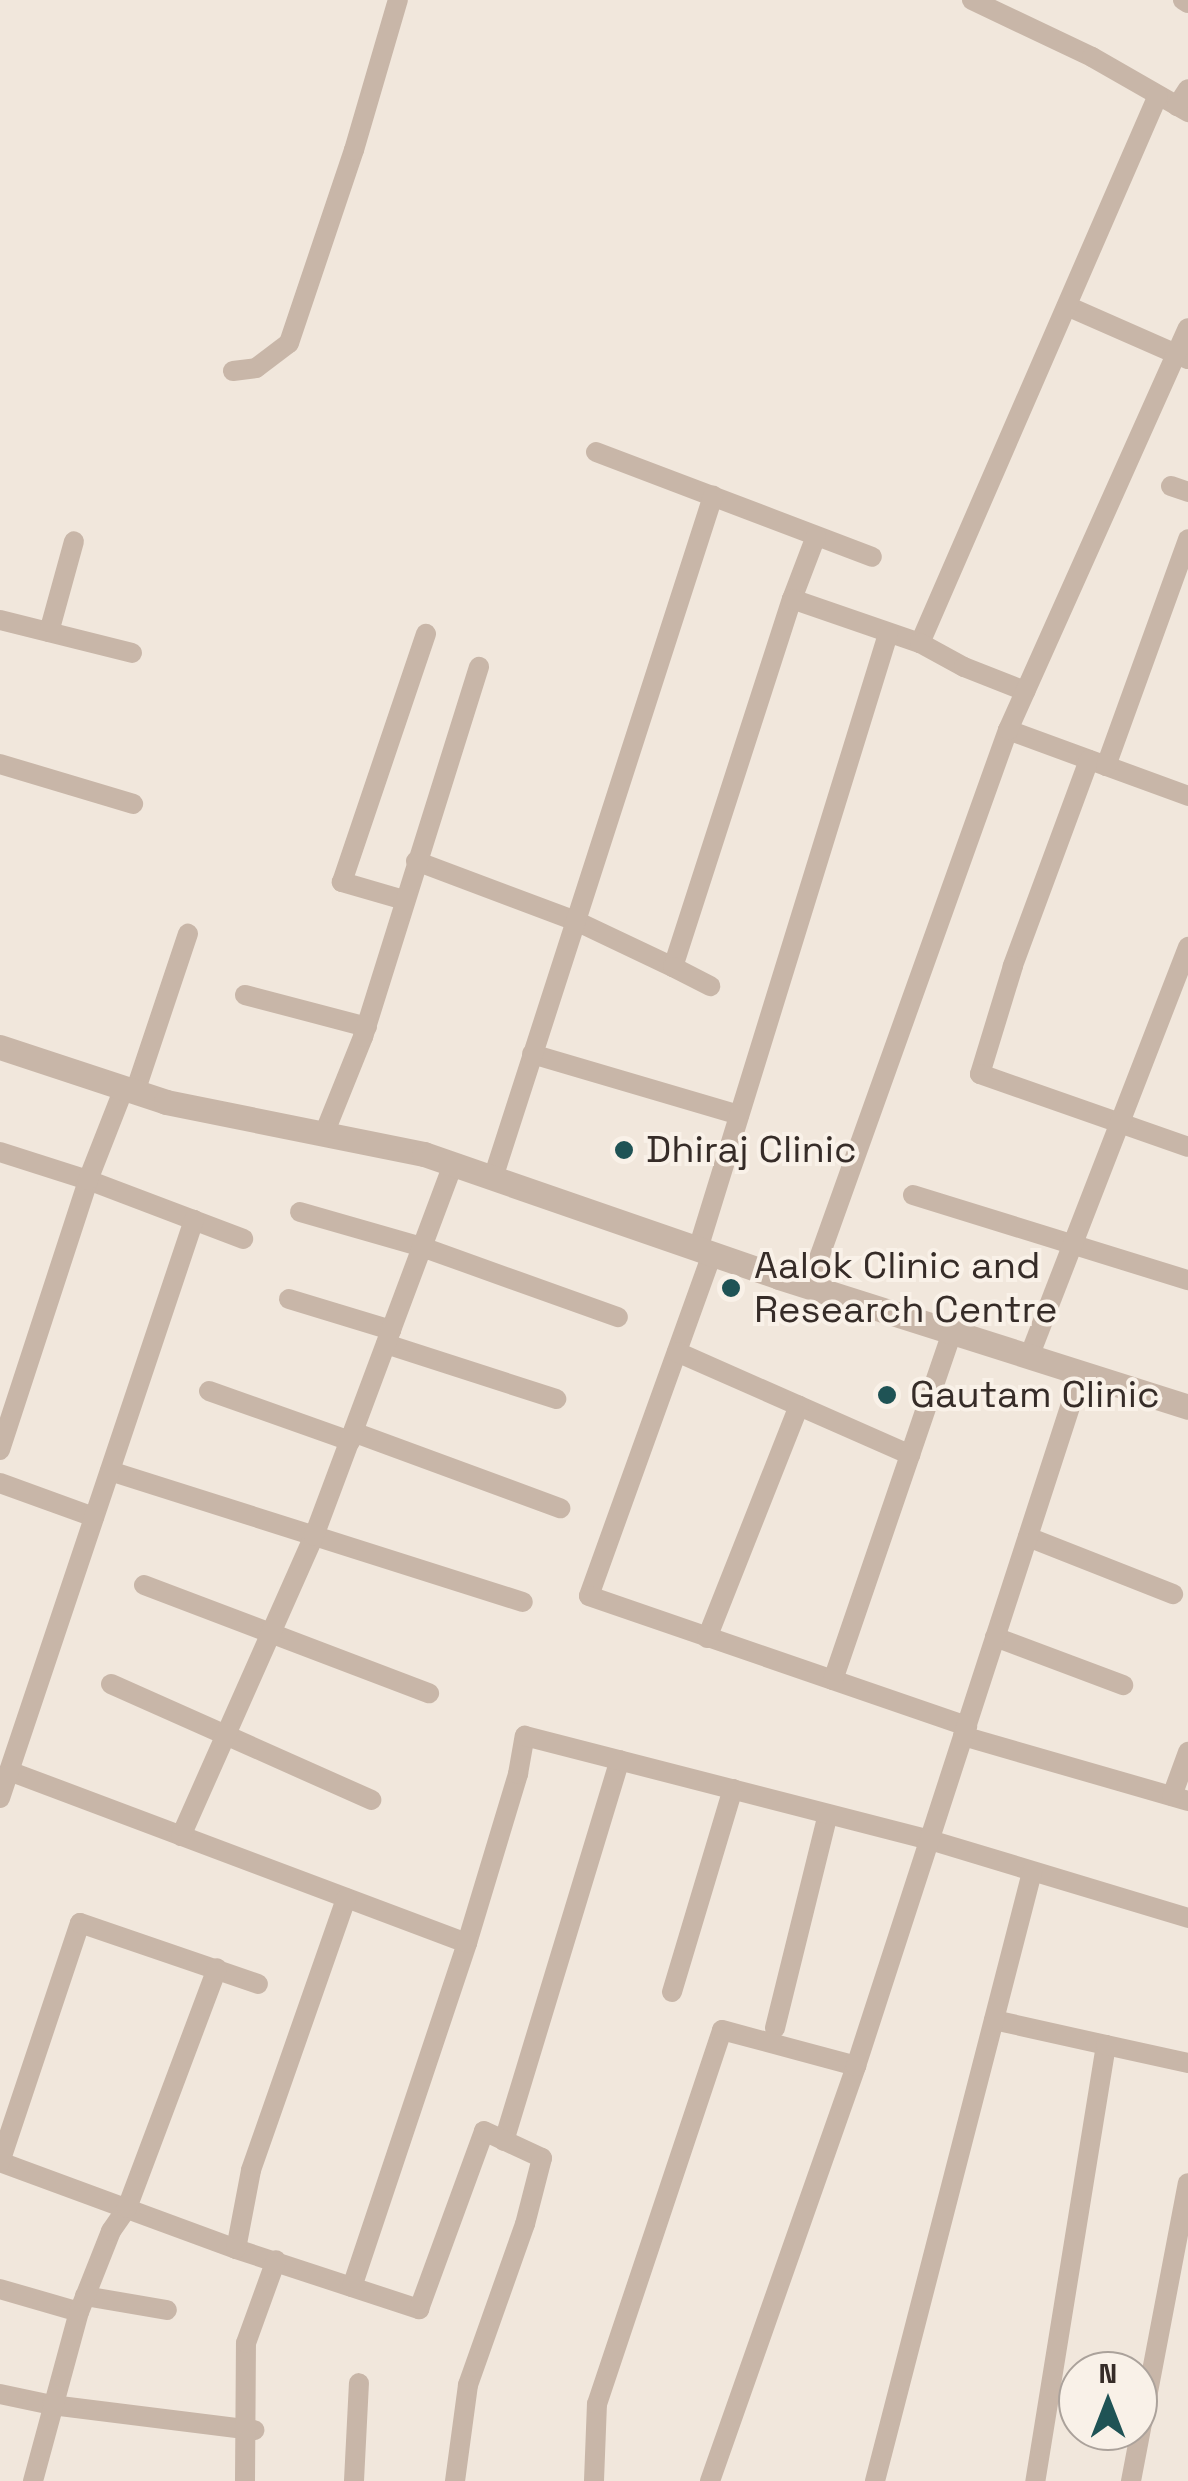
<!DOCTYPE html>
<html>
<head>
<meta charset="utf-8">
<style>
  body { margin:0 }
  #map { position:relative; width:1188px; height:2481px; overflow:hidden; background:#f1e7dc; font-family:"Space Grotesk",sans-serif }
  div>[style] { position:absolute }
  .minor>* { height:20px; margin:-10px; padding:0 10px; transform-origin:10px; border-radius:10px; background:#c8b6a8 }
  .tertiary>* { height:25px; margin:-12.5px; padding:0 12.5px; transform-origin:12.5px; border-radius:12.5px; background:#c8b6a8 }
  .dots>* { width:28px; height:28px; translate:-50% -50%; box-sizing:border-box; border:5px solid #f9f1e8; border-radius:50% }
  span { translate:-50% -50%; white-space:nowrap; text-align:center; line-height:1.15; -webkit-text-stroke:8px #f9f1e8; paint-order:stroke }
  .poi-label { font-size:38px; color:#362c28 }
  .left { translate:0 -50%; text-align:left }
  .north { position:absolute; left:1058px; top:2351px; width:100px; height:100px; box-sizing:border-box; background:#f9f1e8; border:2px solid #aba29b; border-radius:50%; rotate:0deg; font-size:28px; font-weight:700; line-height:40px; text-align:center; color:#362c28 }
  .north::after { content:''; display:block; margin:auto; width:35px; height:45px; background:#1f5355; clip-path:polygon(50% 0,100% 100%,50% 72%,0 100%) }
</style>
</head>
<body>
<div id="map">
  <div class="minor">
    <div style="left:972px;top:0;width:133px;rotate:25.4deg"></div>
    <div style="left:1092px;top:57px;width:111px;rotate:29.8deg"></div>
    <div style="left:1183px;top:0;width:6px;rotate:31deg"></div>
    <div style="left:1177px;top:106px;width:20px;rotate:-57deg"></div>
    <div style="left:1067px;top:306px;width:132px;rotate:23.7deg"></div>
    <div style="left:233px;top:371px;width:23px;rotate:-7deg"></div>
    <div style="left:256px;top:368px;width:41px;rotate:-37.1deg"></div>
    <div style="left:289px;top:343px;width:204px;rotate:-71.4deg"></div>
    <div style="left:354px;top:150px;width:156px;rotate:-73.7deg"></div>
    <div style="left:596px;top:452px;width:295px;rotate:20.8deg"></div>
    <div style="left:1171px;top:486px;width:18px;rotate:19deg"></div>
    <div style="left:792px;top:599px;width:67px;rotate:-69.1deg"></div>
    <div style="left:0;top:620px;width:136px;rotate:14deg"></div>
    <div style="left:49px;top:632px;width:94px;rotate:-74.6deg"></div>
    <div style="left:920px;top:643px;width:597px;rotate:-66.52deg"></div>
    <div style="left:1008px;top:730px;width:192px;rotate:20.1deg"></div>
    <div style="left:1089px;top:760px;width:220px;rotate:110.3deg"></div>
    <div style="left:1013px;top:966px;width:113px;rotate:107deg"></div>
    <div style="left:980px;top:1074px;width:220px;rotate:19.3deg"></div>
    <div style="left:0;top:764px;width:139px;rotate:16.7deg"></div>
    <div style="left:1106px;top:766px;width:241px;rotate:-70.1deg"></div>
    <div style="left:416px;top:861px;width:171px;rotate:20.6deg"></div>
    <div style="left:576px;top:921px;width:107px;rotate:25.4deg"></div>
    <div style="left:673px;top:967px;width:387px;rotate:-72.1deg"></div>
    <div style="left:792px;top:599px;width:135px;rotate:19deg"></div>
    <div style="left:920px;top:643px;width:50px;rotate:28.6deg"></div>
    <div style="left:964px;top:667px;width:66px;rotate:21.5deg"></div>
    <div style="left:404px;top:900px;width:65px;rotate:-163.8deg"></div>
    <div style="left:342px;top:882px;width:262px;rotate:-71.3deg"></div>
    <div style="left:673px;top:967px;width:42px;rotate:27.2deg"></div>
    <div style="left:245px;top:995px;width:126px;rotate:14.7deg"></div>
    <div style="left:532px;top:1054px;width:216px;rotate:16.4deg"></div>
    <div style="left:135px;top:1092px;width:167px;rotate:-71.5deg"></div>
    <div style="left:324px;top:1134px;width:105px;rotate:-68.1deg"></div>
    <div style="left:363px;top:1037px;width:388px;rotate:-72.6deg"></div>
    <div style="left:0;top:1152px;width:92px;rotate:17.7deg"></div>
    <div style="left:88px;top:1180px;width:166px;rotate:20.8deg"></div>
    <div style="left:493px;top:1178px;width:717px;rotate:-72.12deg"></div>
    <div style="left:913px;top:1195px;width:288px;rotate:17.2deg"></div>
    <div style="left:300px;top:1212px;width:127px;rotate:16deg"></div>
    <div style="left:422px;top:1247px;width:208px;rotate:19.7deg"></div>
    <div style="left:698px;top:1249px;width:644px;rotate:-72.83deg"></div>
    <div style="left:712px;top:1254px;width:363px;rotate:109.8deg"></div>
    <div style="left:589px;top:1596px;width:400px;rotate:19deg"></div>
    <div style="left:809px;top:1286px;width:591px;rotate:-70.31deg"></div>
    <div style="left:1008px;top:730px;width:440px;rotate:-65.9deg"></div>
    <div style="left:289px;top:1299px;width:107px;rotate:16.9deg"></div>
    <div style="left:386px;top:1344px;width:179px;rotate:17.9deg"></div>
    <div style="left:677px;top:1352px;width:255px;rotate:23.8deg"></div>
    <div style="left:1029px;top:1357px;width:440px;rotate:-68.8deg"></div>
    <div style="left:209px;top:1391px;width:150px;rotate:19.5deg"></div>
    <div style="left:353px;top:1432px;width:221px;rotate:20.2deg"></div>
    <div style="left:0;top:1450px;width:284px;rotate:-71.9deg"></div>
    <div style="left:88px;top:1180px;width:99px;rotate:-68.6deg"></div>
    <div style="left:110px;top:1471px;width:433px;rotate:17.6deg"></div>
    <div style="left:0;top:1483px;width:100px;rotate:19.9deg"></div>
    <div style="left:1028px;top:1537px;width:156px;rotate:21.5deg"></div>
    <div style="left:144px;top:1585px;width:305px;rotate:20.8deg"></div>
    <div style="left:995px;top:1637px;width:137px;rotate:20.6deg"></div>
    <div style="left:707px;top:1638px;width:250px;rotate:-68.4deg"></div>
    <div style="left:833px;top:1680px;width:368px;rotate:-71.1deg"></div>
    <div style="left:111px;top:1684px;width:285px;rotate:24deg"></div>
    <div style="left:963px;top:1736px;width:234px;rotate:16.1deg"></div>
    <div style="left:9px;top:1771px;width:489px;rotate:20.6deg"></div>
    <div style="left:1172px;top:1796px;width:47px;rotate:-70deg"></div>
    <div style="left:0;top:1798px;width:610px;rotate:-71.45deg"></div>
    <div style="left:181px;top:1836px;width:328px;rotate:-66.1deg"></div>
    <div style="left:314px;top:1536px;width:397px;rotate:-69.5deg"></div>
    <div style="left:672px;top:1992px;width:212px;rotate:-73.3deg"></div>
    <div style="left:994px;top:2020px;width:115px;rotate:12.6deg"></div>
    <div style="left:1106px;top:2045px;width:442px;rotate:99.2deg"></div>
    <div style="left:775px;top:2028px;width:220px;rotate:-76.1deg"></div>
    <div style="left:1106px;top:2045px;width:84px;rotate:12.4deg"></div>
    <div style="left:504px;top:2141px;width:398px;rotate:-73.1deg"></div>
    <div style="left:0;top:2162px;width:252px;rotate:20.2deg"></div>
    <div style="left:236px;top:2249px;width:193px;rotate:18.2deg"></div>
    <div style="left:419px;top:2309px;width:189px;rotate:-69.9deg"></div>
    <div style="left:484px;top:2131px;width:64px;rotate:25deg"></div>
    <div style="left:542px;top:2158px;width:68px;rotate:104.4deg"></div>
    <div style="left:525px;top:2224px;width:171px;rotate:109.5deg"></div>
    <div style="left:468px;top:2385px;width:97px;rotate:97.7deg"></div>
    <div style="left:0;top:2162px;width:252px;rotate:-71.5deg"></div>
    <div style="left:80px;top:1923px;width:188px;rotate:18.9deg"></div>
    <div style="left:236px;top:2249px;width:80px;rotate:-79.2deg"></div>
    <div style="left:251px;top:2170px;width:288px;rotate:-70.7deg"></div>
    <div style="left:352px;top:2287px;width:363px;rotate:-71.5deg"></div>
    <div style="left:467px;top:1943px;width:177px;rotate:-73.2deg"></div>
    <div style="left:518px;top:1774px;width:39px;rotate:-80deg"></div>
    <div style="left:525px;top:1736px;width:418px;rotate:14.4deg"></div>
    <div style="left:930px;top:1840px;width:270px;rotate:16.8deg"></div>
    <div style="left:0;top:2289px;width:82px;rotate:16.2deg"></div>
    <div style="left:85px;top:2296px;width:83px;rotate:9.7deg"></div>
    <div style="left:0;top:2394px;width:53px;rotate:11.9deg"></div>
    <div style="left:52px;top:2405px;width:204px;rotate:7.1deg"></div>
    <div style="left:33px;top:2481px;width:175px;rotate:-74.8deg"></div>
    <div style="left:79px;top:2312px;width:87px;rotate:-68.4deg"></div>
    <div style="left:111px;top:2231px;width:28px;rotate:-55deg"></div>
    <div style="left:127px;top:2208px;width:256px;rotate:-69.4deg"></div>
    <div style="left:245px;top:2481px;width:138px;rotate:-89.6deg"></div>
    <div style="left:246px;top:2343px;width:88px;rotate:-70.1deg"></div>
    <div style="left:354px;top:2481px;width:98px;rotate:-87.1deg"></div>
    <div style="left:594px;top:2481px;width:77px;rotate:-87.8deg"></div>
    <div style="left:597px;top:2404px;width:394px;rotate:-71.5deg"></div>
    <div style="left:722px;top:2030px;width:139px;rotate:15deg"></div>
    <div style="left:710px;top:2481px;width:440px;rotate:-70.6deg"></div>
    <div style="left:856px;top:2066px;width:729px;rotate:-72.01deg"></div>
    <div style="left:875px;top:2481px;width:629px;rotate:-75.54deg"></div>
    <div style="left:1131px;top:2481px;width:303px;rotate:-79.2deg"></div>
  </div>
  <div class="tertiary">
    <div style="left:0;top:1047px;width:175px;rotate:18.3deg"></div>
    <div style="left:166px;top:1102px;width:263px;rotate:11.4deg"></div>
    <div style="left:424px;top:1154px;width:376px;rotate:19.1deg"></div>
    <div style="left:779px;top:1277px;width:429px;rotate:17.6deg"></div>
  </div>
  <div class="dots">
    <div style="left:624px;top:1150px;background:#1f5355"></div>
    <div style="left:731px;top:1288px;background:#1f5355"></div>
    <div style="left:887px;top:1395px;background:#1f5355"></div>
  </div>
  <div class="poi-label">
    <span class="left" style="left:646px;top:1150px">Dhiraj Clinic</span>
    <span class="left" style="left:754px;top:1288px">Aalok Clinic and<br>Research Centre</span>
    <span class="left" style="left:910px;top:1395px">Gautam Clinic</span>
  </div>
  <div class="north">N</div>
</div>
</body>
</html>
